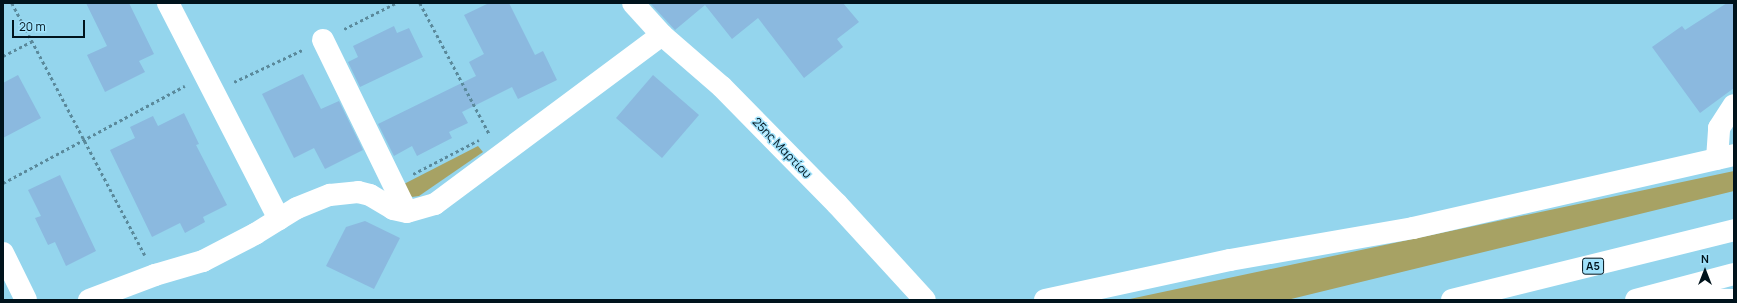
<!DOCTYPE html>
<html>
<head>
<meta charset="utf-8">
<style>
  body { margin:0 }
  #map { position:relative; width:1737px; height:303px; overflow:hidden; background:#94d5ed; font-family:Manrope,sans-serif }
  div>[style] { position:absolute }
  .green>* { inset:0; background:#a7a264 }
  .building>* { inset:0; background:#8bb9df }
  .path>* { height:2.5px; margin-top:-1.25px; transform-origin:0; background:repeating-linear-gradient(90deg,#5a899b 0 3px,transparent 0 6px) }
  .minor>* { height:22px; margin:-11px; padding:0 11px; transform-origin:11px; border-radius:11px; background:#fff }
  .highway>* { height:22px; margin:-11px; padding:0 11px; transform-origin:11px; border-radius:11px; background:#fff }
  span { translate:-50% -50%; white-space:nowrap; text-align:center; line-height:1.15; -webkit-text-stroke:3px #a1e2fb; paint-order:stroke }
  .shield-label span { padding:1px 3px; background:#a1e2fb; border:1px solid; border-radius:3px; -webkit-text-stroke-width:0 }
  .shield-label { font-size:11px; color:#00131c; font-weight:700 }
  .street-label { font-size:12px; color:#00131c }
  .frame { position:absolute; inset:0; border:4px solid #00131c; pointer-events:none }
  .north { position:absolute; left:1685px; top:251px; width:40px; height:40px; -webkit-text-stroke:3px #a1e2fb; paint-order:stroke; rotate:0deg; font-size:11px; font-weight:700; line-height:16px; text-align:center; color:#00131c }
  .north::after { content:''; display:block; margin:auto; width:14px; height:18px; background:#00131c; clip-path:polygon(50% 0,100% 100%,50% 72%,0 100%) }
  .scale { position:absolute; left:12px; top:20px; width:73px; height:18px; box-sizing:border-box; border:2px solid #00131c; border-top:0; padding-left:5px; font-size:12px; line-height:14px; white-space:nowrap; color:#00131c; -webkit-text-stroke:3px #a1e2fb; paint-order:stroke }
</style>
</head>
<body>
<div id="map">
  <div class="green">
    <div style="clip-path:polygon(478px 146px,483px 152px,419px 196px,412px 197px,402px 185px)"></div>
    <div style="clip-path:polygon(1734px 171px,1734px 191px,1287px 300px,1125px 300px)"></div>
  </div>
  <div class="building">
    <div style="clip-path:polygon(86px 3px,129px 3px,154px 54px,139px 61px,145px 72px,105px 92px,87px 55px,107px 46px)"></div>
    <div style="clip-path:polygon(489px 3px,509px 3px,535px 55px,543px 51px,557px 80px,518px 99px,512px 87px,462px 112px,468px 123px,449px 132px,452px 138px,417px 156px,412px 146px,394px 156px,378px 124px,476px 76px,469px 62px,484px 54px,464px 15px)"></div>
    <div style="clip-path:polygon(650px 3px,843px 3px,859px 22px,837px 39px,843px 47px,804px 78px,758px 18px,732px 39px,705px 5px,675px 30px)"></div>
    <div style="clip-path:polygon(1727px 3px,1734px 3px,1734px 88px,1700px 113px,1652px 47px,1682px 26px,1685px 30px)"></div>
    <div style="clip-path:polygon(394px 26px,397px 33px,409px 28px,423px 57px,360px 87px,348px 62px,358px 57px,353px 46px)"></div>
    <div style="clip-path:polygon(303px 74px,321px 109px,339px 101px,363px 150px,325px 169px,314px 148px,294px 158px,262px 94px)"></div>
    <div style="clip-path:polygon(18px 75px,41px 118px,3px 138px,3px 83px)"></div>
    <div style="clip-path:polygon(653px 75px,699px 115px,662px 158px,616px 118px)"></div>
    <div style="clip-path:polygon(184px 113px,199px 144px,196px 145px,227px 205px,203px 217px,205px 222px,185px 233px,180px 223px,152px 237px,110px 150px,135px 138px,130px 127px,153px 116px,158px 126px)"></div>
    <div style="clip-path:polygon(60px 175px,96px 251px,66px 266px,55px 242px,48px 245px,35px 218px,41px 216px,28px 190px)"></div>
    <div style="clip-path:polygon(365px 221px,400px 238px,374px 289px,326px 266px,346px 227px)"></div>
  </div>
  <div class="path">
    <div style="left:12px;top:3px;width:285px;rotate:62.2deg"></div>
    <div style="left:420px;top:3px;width:149px;rotate:62.1deg"></div>
    <div style="left:344px;top:29px;width:58px;rotate:-26.6deg"></div>
    <div style="left:3px;top:56px;width:33px;rotate:-27deg"></div>
    <div style="left:234px;top:82px;width:75px;rotate:-25.2deg"></div>
    <div style="left:413px;top:174px;width:74px;rotate:-27.3deg"></div>
    <div style="left:3px;top:183px;width:206px;rotate:-28.1deg"></div>
  </div>
  <div class="minor">
    <div style="left:168px;top:3px;width:243px;rotate:62.8deg"></div>
    <div style="left:633px;top:3px;width:43px;rotate:47.8deg"></div>
    <div style="left:662px;top:35px;width:79px;rotate:40.9deg"></div>
    <div style="left:722px;top:87px;width:164px;rotate:45.5deg"></div>
    <div style="left:837px;top:204px;width:130px;rotate:47.5deg"></div>
    <div style="left:323px;top:40px;width:191px;rotate:64deg"></div>
    <div style="left:1717px;top:159px;width:31px;rotate:-86deg"></div>
    <div style="left:1719px;top:128px;width:27px;rotate:-57deg"></div>
    <div style="left:3px;top:253px;width:52px;rotate:63.9deg"></div>
    <div style="left:89px;top:300px;width:71px;rotate:-20.7deg"></div>
    <div style="left:155px;top:275px;width:50px;rotate:-16.3deg"></div>
    <div style="left:203px;top:261px;width:59px;rotate:-27.4deg"></div>
    <div style="left:255px;top:234px;width:49px;rotate:-31.8deg"></div>
    <div style="left:297px;top:208px;width:35px;rotate:-22deg"></div>
    <div style="left:330px;top:195px;width:28px;rotate:-6deg"></div>
    <div style="left:358px;top:192px;width:12px;rotate:14deg"></div>
    <div style="left:370px;top:195px;width:27px;rotate:31deg"></div>
    <div style="left:393px;top:209px;width:14px;rotate:12deg"></div>
    <div style="left:407px;top:212px;width:29px;rotate:-16deg"></div>
    <div style="left:435px;top:204px;width:283px;rotate:-36.7deg"></div>
    <div style="left:1045px;top:300px;width:189px;rotate:-12.2deg"></div>
    <div style="left:1230px;top:260px;width:186px;rotate:-9.9deg"></div>
    <div style="left:1413px;top:228px;width:329px;rotate:-12.8deg"></div>
  </div>
  <div class="highway">
    <div style="left:1669px;top:299px;width:65px;rotate:0.9deg"></div>
    <div style="left:1452px;top:300px;width:291px;rotate:-13.9deg"></div>
    <div style="left:1636px;top:300px;width:101px;rotate:-14.9deg"></div>
  </div>
  <div class="shield-label">
    <span style="left:1593px;top:266px">Α5</span>
  </div>
  <div class="street-label">
    <span style="left:782px;top:148px;rotate:46deg">25ης Μαρτίου</span>
  </div>
  <div class="frame"></div>
  <div class="north">N</div>
  <div class="scale">20 m</div>
</div>
</body>
</html>
